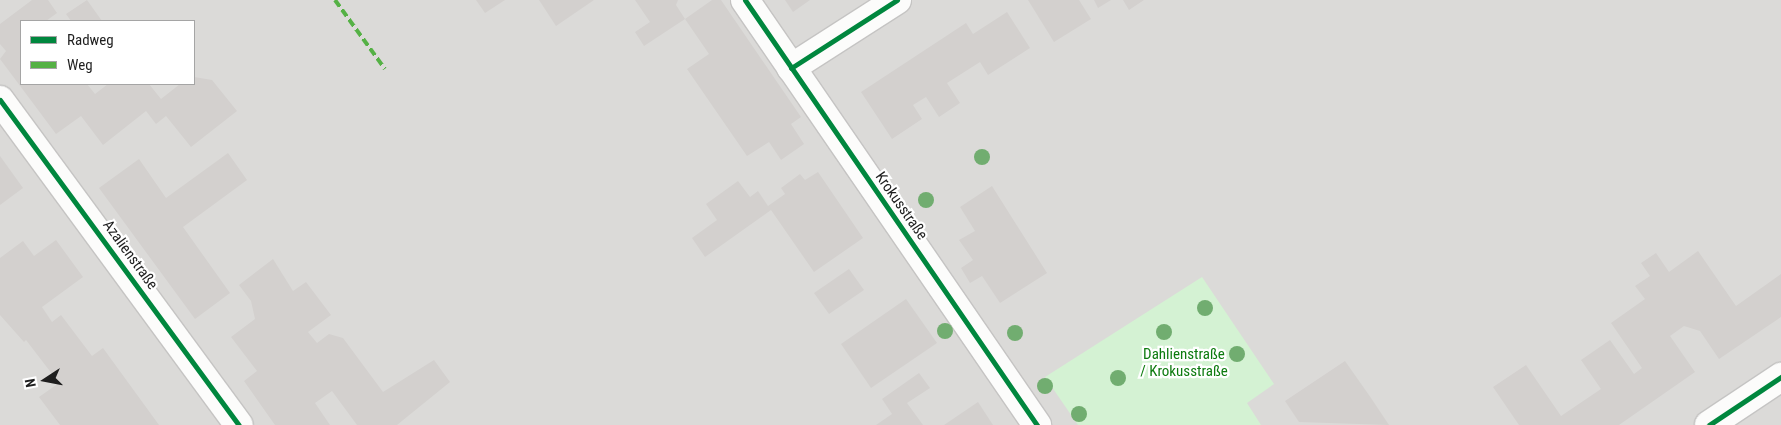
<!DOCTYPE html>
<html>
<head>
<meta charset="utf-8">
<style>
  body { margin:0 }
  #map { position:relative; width:1781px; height:425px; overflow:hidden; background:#eceae7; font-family:"Roboto Condensed",sans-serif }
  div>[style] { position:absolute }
  .residential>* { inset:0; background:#dbdad8 }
  .park>* { inset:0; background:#d4f2d3 }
  .building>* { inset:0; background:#d3d0ce }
  .roads { filter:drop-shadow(1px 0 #c5c4c3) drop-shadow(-1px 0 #c5c4c3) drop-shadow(0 1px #c5c4c3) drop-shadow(0 -1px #c5c4c3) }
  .minor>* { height:28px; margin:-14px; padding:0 14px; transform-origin:14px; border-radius:14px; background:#fcfcfb }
  .quiet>* { height:4px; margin-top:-2px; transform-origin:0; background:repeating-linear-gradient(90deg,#55b145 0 8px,transparent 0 12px) }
  .cycleway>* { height:5px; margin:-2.5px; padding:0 2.5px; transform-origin:2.5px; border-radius:2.5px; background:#00873e }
  .trees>* { width:16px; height:16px; margin:-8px; border-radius:50%; background:#71ad70 }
  span { translate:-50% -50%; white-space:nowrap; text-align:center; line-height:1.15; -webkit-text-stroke:4.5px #fff; paint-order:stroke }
  .street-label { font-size:15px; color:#1e1e1e }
  .park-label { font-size:15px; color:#0d7b0f }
  .legend { position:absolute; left:20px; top:20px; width:175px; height:65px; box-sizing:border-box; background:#fff; border:1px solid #a5a5a5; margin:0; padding:6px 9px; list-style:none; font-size:15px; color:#1e1e1e }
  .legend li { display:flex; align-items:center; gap:10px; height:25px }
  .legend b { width:25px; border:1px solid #a5a5a5 }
  .north { position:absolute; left:20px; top:355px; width:50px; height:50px; -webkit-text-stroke:4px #fff; paint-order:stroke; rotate:259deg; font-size:14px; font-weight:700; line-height:20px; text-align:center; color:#1e1e1e }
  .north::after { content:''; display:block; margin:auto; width:18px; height:22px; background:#1e1e1e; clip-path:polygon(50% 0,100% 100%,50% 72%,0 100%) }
</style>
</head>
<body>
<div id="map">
  <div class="residential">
    <div style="clip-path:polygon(evenodd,0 0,1781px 0,1781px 425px,0 425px,0 0,21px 21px,194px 21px,194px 84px,21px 84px,21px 21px)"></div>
  </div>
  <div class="park">
    <div style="clip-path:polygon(1202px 277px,1274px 384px,1247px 403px,1261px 425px,1078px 425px,1045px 377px)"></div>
  </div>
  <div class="building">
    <div style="clip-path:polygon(32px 0,48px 0,57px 13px,46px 21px,21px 21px,21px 84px,87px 84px,95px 94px,108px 84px,149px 84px,161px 99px,180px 84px,194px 84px,194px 77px,212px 80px,237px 111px,191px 147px,166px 116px,156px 124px,146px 111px,103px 145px,81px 116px,56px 134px,0 59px,6px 51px,0 44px,0 24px)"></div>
    <div style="clip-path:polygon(87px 0,102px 21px,71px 21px,66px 14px)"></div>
    <div style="clip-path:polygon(476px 0,505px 0,485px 13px)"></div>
    <div style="clip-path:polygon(539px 0,594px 0,556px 26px)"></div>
    <div style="clip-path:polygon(635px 0,678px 0,676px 5px,685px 19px,712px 0,721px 0,801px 117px,791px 124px,804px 144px,781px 160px,769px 142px,747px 156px,687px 69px,709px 54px,685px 19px,644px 46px,635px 32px,650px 22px)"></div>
    <div style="clip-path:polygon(785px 0,810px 0,793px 12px)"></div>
    <div style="clip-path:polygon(1028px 0,1079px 0,1091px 19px,1054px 42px)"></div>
    <div style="clip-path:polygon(1094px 0,1111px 0,1098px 8px)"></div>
    <div style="clip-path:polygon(1123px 0,1144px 0,1129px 10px)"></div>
    <div style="clip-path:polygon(1007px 12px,1030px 48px,988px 75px,980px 62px,947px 83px,960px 103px,939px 117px,926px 97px,913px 105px,922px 119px,892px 139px,861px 92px,966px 23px,973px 34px)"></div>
    <div style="clip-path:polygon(228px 153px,247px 180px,183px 227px,230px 293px,195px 319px,99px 188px,139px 159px,166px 198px)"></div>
    <div style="clip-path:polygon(0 156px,23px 188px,0 205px)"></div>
    <div style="clip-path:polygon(818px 172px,863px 238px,814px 272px,771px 210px,705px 257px,692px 238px,717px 220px,706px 204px,738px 181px,750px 197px,758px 191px,768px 206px,785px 194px,781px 188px,800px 174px,805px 180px)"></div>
    <div style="clip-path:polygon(992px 186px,1047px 273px,1000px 303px,982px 276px,970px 283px,961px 268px,973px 260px,959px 240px,975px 231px,960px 207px)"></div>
    <div style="clip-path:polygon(56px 240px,83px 277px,42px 307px,52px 322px,61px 315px,92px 356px,103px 348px,159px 425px,60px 425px,39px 397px,59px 383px,26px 340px,24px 342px,0 315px,0 258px,23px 241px,34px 256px)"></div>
    <div style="clip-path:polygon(1698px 251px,1736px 306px,1781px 274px,1781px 317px,1719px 359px,1700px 331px,1684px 326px,1670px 336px,1695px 372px,1619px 425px,1519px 425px,1493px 387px,1526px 365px,1561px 416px,1601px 389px,1581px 360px,1610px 340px,1634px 374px,1642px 368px,1611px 323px,1645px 299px,1635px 286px,1650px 276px,1641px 263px,1656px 253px,1669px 272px)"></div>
    <div style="clip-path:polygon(273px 259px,293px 291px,306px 282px,331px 315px,308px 332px,317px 343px,329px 334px,343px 338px,383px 392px,434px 360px,450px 382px,397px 425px,357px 425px,332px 391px,315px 403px,330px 425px,275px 425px,244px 381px,257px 371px,231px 337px,255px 319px,251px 301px,239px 285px)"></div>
    <div style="clip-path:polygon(849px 269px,864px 290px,829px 314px,814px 293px)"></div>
    <div style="clip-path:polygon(906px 299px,937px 343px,871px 388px,841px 344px)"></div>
    <div style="clip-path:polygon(1345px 361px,1371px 398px,1389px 425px,1299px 422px,1285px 401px)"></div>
    <div style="clip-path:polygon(919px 373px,930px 388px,907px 403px,923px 425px,876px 425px,892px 414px,882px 399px)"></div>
    <div style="clip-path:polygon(978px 402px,993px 425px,944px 425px)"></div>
  </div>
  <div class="roads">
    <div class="minor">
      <div style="left:745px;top:0;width:516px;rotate:55.51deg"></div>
      <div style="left:791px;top:68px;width:126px;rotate:-32.7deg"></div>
      <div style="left:0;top:100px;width:403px;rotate:53.7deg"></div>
      <div style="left:1709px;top:425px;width:87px;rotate:-33.7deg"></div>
    </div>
  </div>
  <div class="quiet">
    <div style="left:335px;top:0;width:85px;rotate:54.1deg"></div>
  </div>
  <div class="cycleway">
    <div style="left:745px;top:0;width:516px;rotate:55.51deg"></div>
    <div style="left:791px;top:68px;width:126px;rotate:-32.7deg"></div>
    <div style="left:0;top:100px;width:403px;rotate:53.7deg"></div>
    <div style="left:1709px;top:425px;width:87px;rotate:-33.7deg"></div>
  </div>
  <div class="trees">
    <div style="left:982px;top:157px"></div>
    <div style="left:926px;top:200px"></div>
    <div style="left:1205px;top:308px"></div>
    <div style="left:945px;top:331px"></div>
    <div style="left:1164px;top:332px"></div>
    <div style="left:1015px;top:333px"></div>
    <div style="left:1237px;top:354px"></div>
    <div style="left:1118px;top:378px"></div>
    <div style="left:1045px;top:386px"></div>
    <div style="left:1079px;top:414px"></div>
  </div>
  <div class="street-label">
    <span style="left:901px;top:206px;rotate:55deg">Krokusstraße</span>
    <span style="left:130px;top:255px;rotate:54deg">Azalienstraße</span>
  </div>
  <div class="park-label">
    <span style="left:1184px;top:363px">Dahlienstraße<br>/ Krokusstraße</span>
  </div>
  <ul class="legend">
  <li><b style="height:6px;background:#00873e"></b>Radweg</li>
  <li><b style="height:6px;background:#55b145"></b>Weg</li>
  </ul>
  <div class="north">N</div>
</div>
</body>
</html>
